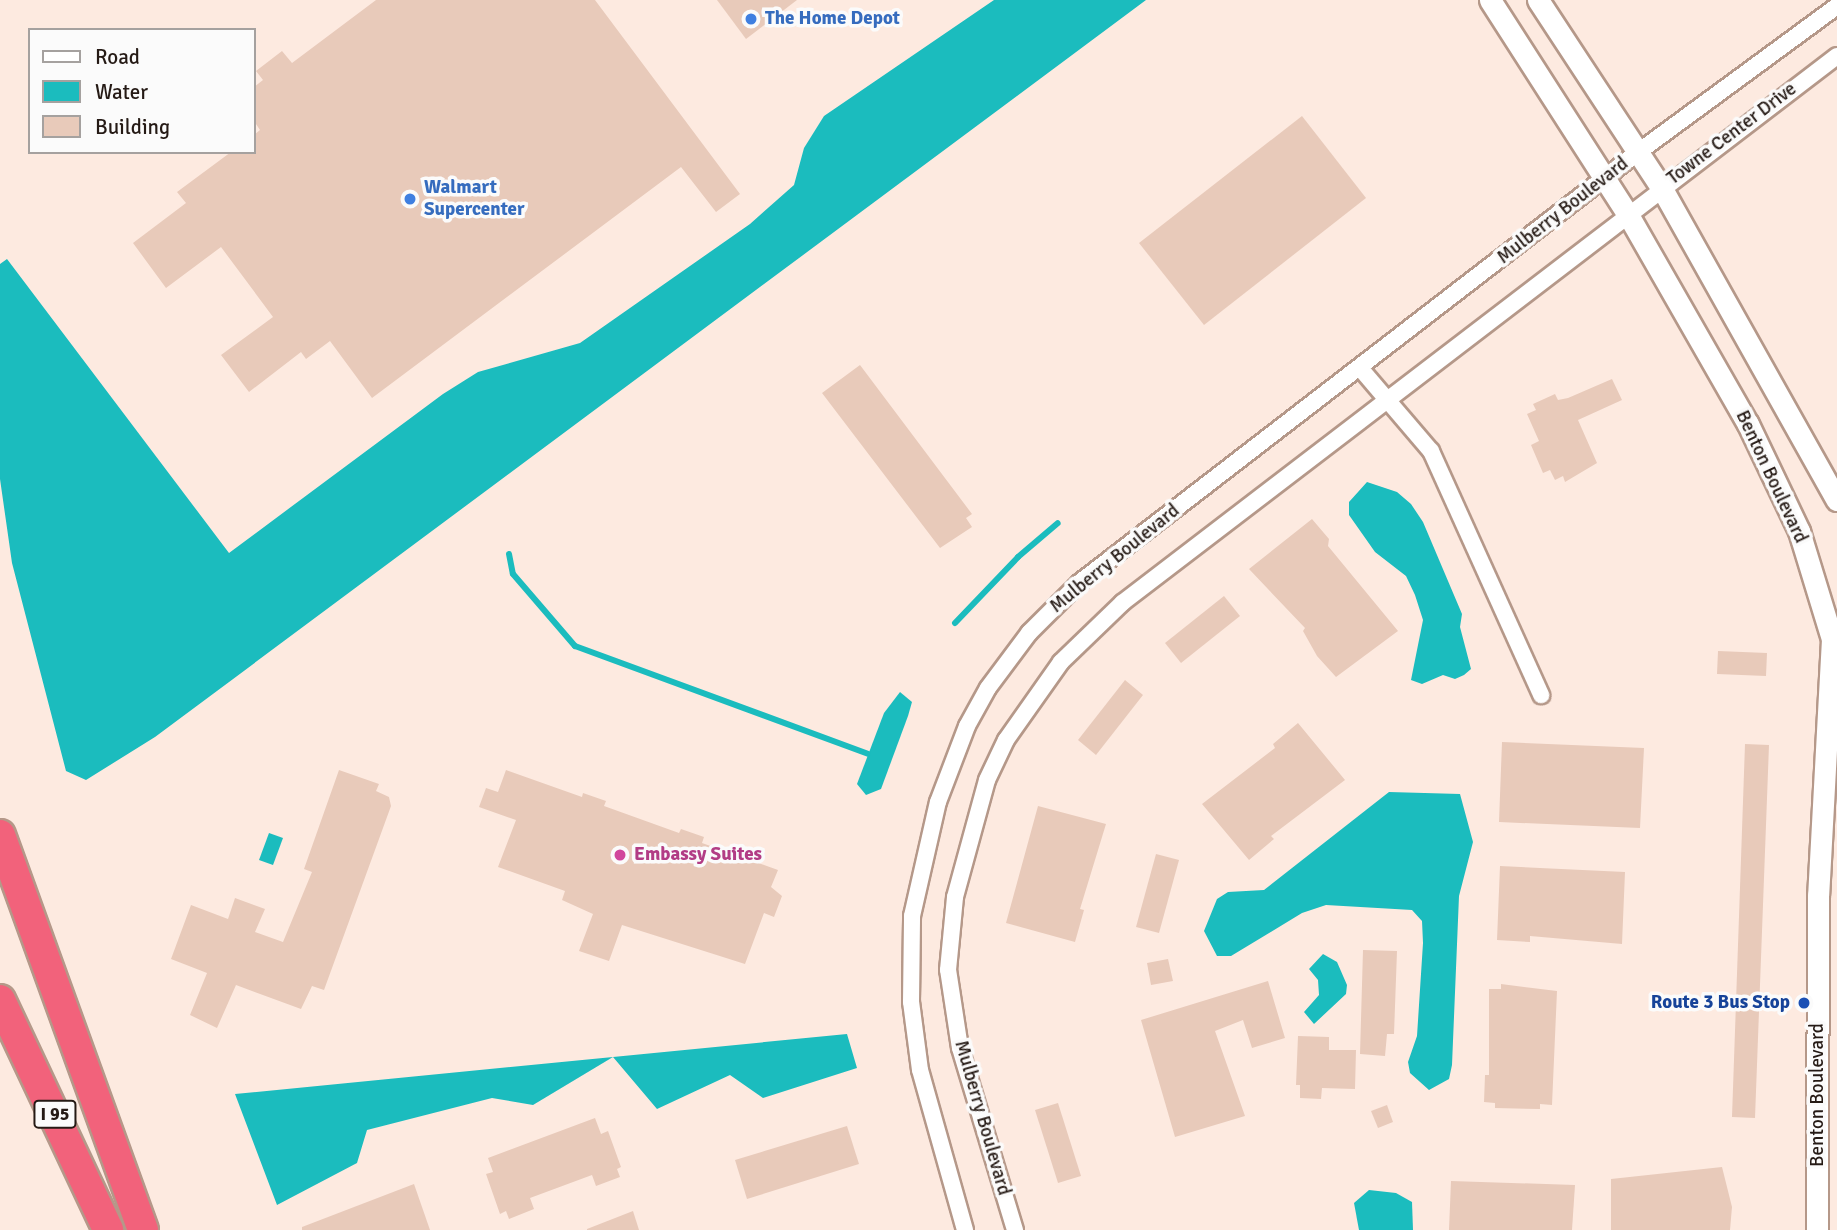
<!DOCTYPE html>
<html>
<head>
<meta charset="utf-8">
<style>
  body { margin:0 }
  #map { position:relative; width:1837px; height:1230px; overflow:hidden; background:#fdeae0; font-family:Signika,sans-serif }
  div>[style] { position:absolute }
  .water>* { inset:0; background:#1bbcbe }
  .stream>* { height:6px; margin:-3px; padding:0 3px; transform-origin:3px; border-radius:3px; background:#1bbcbe }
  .building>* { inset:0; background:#e8caba }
  .roads { filter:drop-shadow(2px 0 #b59889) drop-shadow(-2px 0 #b59889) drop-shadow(0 2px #b59889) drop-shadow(0 -2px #b59889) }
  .minor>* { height:16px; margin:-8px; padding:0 8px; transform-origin:8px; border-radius:8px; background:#fff }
  .tertiary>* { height:21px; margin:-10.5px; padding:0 10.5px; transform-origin:10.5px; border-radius:10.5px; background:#fff }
  .motorway>* { height:30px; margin:-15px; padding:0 15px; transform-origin:15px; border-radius:15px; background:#f2627b }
  .dots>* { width:19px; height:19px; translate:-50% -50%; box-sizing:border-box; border:4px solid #fbfbfb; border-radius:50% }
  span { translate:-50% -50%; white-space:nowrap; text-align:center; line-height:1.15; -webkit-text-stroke:7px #fbfbfb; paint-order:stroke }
  .shield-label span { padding:2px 5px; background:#fbfbfb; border:2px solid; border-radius:5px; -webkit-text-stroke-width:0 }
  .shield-label { font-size:18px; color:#251a15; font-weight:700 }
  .shop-label { font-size:19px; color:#366cbe; font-weight:700 }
  .left { translate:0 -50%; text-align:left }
  .street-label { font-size:19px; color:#251a15 }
  .hotel-label { font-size:19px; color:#b23c85; font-weight:700 }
  .transit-label { font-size:19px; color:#164399; font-weight:700 }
  .right { translate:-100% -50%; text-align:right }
  .legend { position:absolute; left:28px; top:28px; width:228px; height:126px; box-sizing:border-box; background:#fbfbfb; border:2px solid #a5a19f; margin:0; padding:9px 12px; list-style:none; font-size:21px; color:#251a15 }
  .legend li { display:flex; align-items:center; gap:14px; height:35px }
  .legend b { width:35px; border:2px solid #a5a19f }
</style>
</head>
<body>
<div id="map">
  <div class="water">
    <div style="clip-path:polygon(994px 0,1146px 0,155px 737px,86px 780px,66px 771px,12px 563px,0 479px,0 264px,7px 259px,229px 553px,443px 394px,478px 372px,580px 343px,750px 224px,794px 185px,804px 148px,824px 116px)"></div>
    <div style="clip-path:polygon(1367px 482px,1397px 492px,1411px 504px,1423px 522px,1462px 614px,1460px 627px,1471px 669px,1464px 675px,1455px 679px,1443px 675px,1422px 684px,1411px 680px,1423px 620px,1415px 595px,1406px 576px,1375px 552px,1349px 515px,1349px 502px)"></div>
    <div style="clip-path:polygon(900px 692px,912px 702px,908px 716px,881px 789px,866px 795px,857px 784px,884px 713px)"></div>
    <div style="clip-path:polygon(1389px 792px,1460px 794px,1473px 842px,1459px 896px,1452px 1065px,1449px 1079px,1429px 1090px,1410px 1073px,1408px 1062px,1417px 1036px,1423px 943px,1422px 921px,1412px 910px,1326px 905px,1302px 913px,1231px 956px,1217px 956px,1204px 931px,1217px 899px,1228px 892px,1264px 890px)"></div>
    <div style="clip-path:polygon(269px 833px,283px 838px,273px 865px,259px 860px)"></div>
    <div style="clip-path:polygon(1323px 954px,1337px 962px,1347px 985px,1346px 994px,1314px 1024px,1304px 1012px,1319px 995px,1318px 980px,1309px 969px)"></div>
    <div style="clip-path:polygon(847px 1034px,857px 1068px,763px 1098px,730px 1075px,657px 1109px,613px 1057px,533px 1105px,492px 1098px,367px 1130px,357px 1163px,277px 1205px,235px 1094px,613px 1057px)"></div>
    <div style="clip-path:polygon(1369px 1190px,1396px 1193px,1412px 1202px,1413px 1230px,1359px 1230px,1354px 1203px)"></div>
  </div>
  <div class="stream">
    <div style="left:509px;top:554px;width:20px;rotate:79deg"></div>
    <div style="left:513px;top:574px;width:95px;rotate:49.3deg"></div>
    <div style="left:575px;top:646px;width:312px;rotate:20.2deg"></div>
    <div style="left:955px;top:623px;width:91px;rotate:-46.3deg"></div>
    <div style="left:1018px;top:557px;width:52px;rotate:-40.4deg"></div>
  </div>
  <div class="building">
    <div style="clip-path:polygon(376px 0,595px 0,740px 194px,716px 212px,681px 167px,372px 398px,330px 341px,306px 359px,301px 352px,249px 392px,221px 355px,273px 317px,221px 247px,166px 288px,133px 243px,186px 203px,177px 192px,231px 152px,254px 152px,254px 135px,260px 130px,254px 121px,254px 87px,263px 80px,256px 71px,282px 51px,292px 63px)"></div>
    <div style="clip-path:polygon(717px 0,797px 0,746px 39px)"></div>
    <div style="clip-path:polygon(1302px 116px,1366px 198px,1204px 325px,1139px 243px)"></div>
    <div style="clip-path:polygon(860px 365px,972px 514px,966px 518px,972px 527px,940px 548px,822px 393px)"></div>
    <div style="clip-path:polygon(1612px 379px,1622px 400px,1578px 420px,1597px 463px,1565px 482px,1563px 476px,1555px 480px,1550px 470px,1543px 473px,1531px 445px,1539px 441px,1527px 414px,1536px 410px,1533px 404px,1555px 394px,1558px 400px,1568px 398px)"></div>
    <div style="clip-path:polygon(1312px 519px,1329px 539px,1328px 546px,1398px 631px,1336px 677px,1317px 656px,1303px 631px,1305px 628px,1249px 569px)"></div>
    <div style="clip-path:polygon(1224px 596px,1240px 616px,1181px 663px,1165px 643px)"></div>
    <div style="clip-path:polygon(1718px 651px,1767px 653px,1766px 676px,1717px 674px)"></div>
    <div style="clip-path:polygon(1125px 680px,1143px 695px,1096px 755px,1078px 740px)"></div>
    <div style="clip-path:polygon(1298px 723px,1345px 780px,1271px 836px,1274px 839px,1249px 860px,1202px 804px,1275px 748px,1273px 744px)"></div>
    <div style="clip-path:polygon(1502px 742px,1644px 748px,1640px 828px,1499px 822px)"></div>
    <div style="clip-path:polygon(1745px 744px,1769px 745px,1755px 1118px,1732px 1117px)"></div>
    <div style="clip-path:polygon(339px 770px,379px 784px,376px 791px,389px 797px,391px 806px,324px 990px,312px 986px,301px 1009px,236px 985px,217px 1028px,190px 1015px,207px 973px,171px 959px,191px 905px,228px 919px,235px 898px,265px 909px,255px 932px,283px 942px,312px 872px,304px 869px)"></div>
    <div style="clip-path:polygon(506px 770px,582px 797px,583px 793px,606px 801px,604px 806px,679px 833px,681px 829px,704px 837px,702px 843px,778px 870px,771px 887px,782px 896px,774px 917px,764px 913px,745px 964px,622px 925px,609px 961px,579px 951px,593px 914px,562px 900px,565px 891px,498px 867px,516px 820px,479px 807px,486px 788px,498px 792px)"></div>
    <div style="clip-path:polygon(1038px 806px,1106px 824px,1080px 909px,1084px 910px,1075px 942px,1006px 923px)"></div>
    <div style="clip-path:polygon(1156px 854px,1179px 860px,1159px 933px,1136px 927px)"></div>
    <div style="clip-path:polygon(1500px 866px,1625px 872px,1622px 944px,1530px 936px,1530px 942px,1497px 940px)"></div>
    <div style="clip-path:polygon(1363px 950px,1397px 951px,1394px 1034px,1387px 1034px,1385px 1056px,1360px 1054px)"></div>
    <div style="clip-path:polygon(1168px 959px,1173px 981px,1151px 985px,1147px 963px)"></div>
    <div style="clip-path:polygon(1268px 981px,1285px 1038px,1252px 1048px,1243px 1020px,1215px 1031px,1245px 1116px,1175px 1137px,1141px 1020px)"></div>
    <div style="clip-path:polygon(1501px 984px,1557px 991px,1552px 1105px,1540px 1104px,1540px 1109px,1495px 1108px,1495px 1103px,1484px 1102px,1485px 1075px,1489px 1075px,1489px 989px,1501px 989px)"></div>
    <div style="clip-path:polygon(1298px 1036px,1329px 1037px,1329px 1050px,1356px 1050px,1355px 1089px,1322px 1088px,1321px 1099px,1300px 1098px,1300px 1085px,1296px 1085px)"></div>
    <div style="clip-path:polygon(1058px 1103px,1081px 1176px,1058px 1183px,1035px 1110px)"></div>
    <div style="clip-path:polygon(1387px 1105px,1393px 1122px,1378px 1128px,1371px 1111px)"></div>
    <div style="clip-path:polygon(595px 1118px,601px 1134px,608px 1131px,621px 1167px,617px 1169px,620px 1177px,596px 1186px,592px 1175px,530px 1198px,534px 1209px,509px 1219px,506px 1211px,500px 1214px,486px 1174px,493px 1172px,488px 1158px)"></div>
    <div style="clip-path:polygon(847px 1126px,859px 1164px,747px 1199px,735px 1160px)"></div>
    <div style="clip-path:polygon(1722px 1167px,1732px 1207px,1730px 1230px,1611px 1230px,1611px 1179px)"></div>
    <div style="clip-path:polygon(1451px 1181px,1575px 1185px,1572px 1230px,1449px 1230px)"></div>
    <div style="clip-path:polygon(414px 1184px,430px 1230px,302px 1230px,302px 1227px)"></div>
    <div style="clip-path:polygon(633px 1211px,639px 1230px,587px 1230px,587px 1229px)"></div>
  </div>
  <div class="roads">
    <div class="minor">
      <div style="left:1360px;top:368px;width:109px;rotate:49.5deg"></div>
      <div style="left:1431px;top:451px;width:268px;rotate:65.7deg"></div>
      <div style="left:965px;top:1230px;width:166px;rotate:-105.7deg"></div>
      <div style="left:920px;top:1070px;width:69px;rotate:-97.5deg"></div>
      <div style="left:911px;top:1002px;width:86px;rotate:-89.3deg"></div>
      <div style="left:912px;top:916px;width:117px;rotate:-77.2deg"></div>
      <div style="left:938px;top:802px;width:81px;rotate:-69.1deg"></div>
      <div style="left:967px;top:726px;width:43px;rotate:-61.1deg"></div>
      <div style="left:988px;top:688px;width:69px;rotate:-53.3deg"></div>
      <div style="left:1029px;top:633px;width:71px;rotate:-45deg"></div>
      <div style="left:1079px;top:583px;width:704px;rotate:-37.62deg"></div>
      <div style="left:1637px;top:153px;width:248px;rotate:-36.3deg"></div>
      <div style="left:1015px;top:1230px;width:190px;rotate:-106.8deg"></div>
      <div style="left:960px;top:1048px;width:79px;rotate:-98.7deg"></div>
      <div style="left:948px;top:970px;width:73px;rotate:-84.5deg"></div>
      <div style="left:955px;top:897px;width:121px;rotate:-74.7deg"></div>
      <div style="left:987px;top:780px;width:44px;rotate:-64.6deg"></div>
      <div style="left:1006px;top:740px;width:95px;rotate:-54.8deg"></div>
      <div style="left:1061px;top:662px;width:85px;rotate:-44deg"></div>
      <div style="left:1122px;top:603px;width:900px;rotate:-37.42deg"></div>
    </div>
    <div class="tertiary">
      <div style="left:1490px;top:0;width:253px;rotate:57.3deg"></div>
      <div style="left:1627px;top:213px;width:243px;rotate:60.2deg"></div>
      <div style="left:1748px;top:424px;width:119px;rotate:64.5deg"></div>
      <div style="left:1799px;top:531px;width:113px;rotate:73deg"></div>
      <div style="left:1832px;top:639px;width:256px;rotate:93.1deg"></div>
      <div style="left:1818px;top:895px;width:335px;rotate:90.2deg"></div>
      <div style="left:1538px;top:0;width:224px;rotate:56.7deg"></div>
      <div style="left:1661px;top:187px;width:359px;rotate:60.7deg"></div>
    </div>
    <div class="motorway">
      <div style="left:0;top:835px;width:420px;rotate:70.1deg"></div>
      <div style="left:0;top:1000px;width:254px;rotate:64.8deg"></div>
    </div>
  </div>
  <div class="dots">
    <div style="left:751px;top:19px;background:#3f7fe0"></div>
    <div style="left:410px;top:199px;background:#3f7fe0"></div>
    <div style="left:620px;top:855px;background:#d1479c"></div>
    <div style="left:1804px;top:1003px;background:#1a4fb4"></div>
  </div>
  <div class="shield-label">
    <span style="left:55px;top:1114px">I 95</span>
  </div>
  <div class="shop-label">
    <span class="left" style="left:765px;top:19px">The Home Depot</span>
    <span class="left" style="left:424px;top:199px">Walmart<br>Supercenter</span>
  </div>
  <div class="street-label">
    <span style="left:1732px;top:134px;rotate:-37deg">Towne Center Drive</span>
    <span style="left:1563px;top:211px;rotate:-38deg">Mulberry Boulevard</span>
    <span style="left:1771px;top:477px;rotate:65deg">Benton Boulevard</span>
    <span style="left:1115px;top:559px;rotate:-39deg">Mulberry Boulevard</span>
    <span style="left:1818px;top:1095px;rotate:-90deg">Benton Boulevard</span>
    <span style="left:982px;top:1118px;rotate:74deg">Mulberry Boulevard</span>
  </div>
  <div class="hotel-label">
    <span class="left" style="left:634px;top:855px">Embassy Suites</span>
  </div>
  <div class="transit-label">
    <span class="right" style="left:1790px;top:1003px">Route 3 Bus Stop</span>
  </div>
  <ul class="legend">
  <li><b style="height:9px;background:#fff"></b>Road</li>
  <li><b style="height:19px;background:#1bbcbe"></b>Water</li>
  <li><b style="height:19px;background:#e8caba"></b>Building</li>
  </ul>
</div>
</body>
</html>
